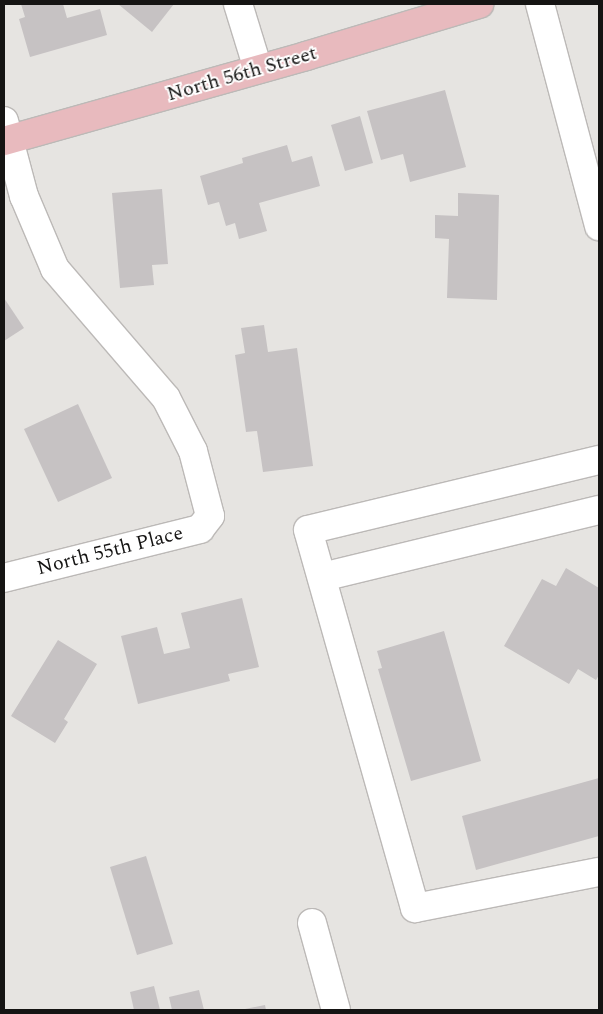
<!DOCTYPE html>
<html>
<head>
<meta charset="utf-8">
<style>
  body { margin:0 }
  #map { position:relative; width:603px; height:1014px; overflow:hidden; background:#e6e4e1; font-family:Spectral,serif }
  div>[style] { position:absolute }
  .building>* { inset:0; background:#c6c2c3 }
  .roads { filter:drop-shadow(1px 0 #bcb9b7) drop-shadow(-1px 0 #bcb9b7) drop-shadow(0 1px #bcb9b7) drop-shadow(0 -1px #bcb9b7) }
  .minor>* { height:28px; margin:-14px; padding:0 14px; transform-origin:14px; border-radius:14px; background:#fff }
  .major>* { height:28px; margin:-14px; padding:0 14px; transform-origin:14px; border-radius:14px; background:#e8babe }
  span { translate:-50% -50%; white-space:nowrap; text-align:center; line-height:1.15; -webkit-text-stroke:4px #fff; paint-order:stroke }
  .street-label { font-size:20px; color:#151413 }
  .frame { position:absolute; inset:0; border:5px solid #151413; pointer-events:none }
</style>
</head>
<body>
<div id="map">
  <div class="building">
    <div style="clip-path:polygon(21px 4px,63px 4px,67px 18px,100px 9px,107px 35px,30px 57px,19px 19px,25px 17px)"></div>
    <div style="clip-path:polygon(118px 4px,174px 4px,152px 32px)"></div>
    <div style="clip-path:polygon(445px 90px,466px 167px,410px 182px,403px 154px,381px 160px,367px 111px)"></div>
    <div style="clip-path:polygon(360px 116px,373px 163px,345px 171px,331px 125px)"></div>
    <div style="clip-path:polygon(287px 145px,292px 162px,312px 156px,320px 186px,259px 203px,267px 231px,239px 239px,235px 223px,226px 226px,219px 202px,208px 205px,200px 176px,243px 163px,242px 158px)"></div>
    <div style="clip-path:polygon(162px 189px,168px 264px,152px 265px,154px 285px,120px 288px,112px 193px)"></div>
    <div style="clip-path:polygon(458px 193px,499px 195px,497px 300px,447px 298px,449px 239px,435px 238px,435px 215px,458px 216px)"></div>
    <div style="clip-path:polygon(4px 298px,24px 328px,4px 341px)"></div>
    <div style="clip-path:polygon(264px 325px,268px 352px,297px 348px,313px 466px,263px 472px,257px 431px,246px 432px,235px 355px,245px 353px,241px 328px)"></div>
    <div style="clip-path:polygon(78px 404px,112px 478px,58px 502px,24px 429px)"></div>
    <div style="clip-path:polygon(566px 568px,599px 588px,599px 675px,596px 680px,578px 669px,569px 684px,504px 646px,542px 579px,556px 586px)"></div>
    <div style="clip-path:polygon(242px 598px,259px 667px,228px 674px,230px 681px,138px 704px,121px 636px,157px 627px,164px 654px,190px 648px,181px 613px)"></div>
    <div style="clip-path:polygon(444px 631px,481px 761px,411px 781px,378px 669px,382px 668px,377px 651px)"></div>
    <div style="clip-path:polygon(58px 640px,97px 664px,64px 719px,68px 722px,55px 743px,11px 716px)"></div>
    <div style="clip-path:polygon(599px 778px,599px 836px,476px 870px,462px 816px)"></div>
    <div style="clip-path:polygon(146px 856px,173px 944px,137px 955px,110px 867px)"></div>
    <div style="clip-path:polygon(154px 986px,160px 1010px,134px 1010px,130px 992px)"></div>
    <div style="clip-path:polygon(199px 990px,204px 1010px,172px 1010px,169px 997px)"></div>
    <div style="clip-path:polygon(265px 1005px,266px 1010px,245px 1010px,245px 1009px)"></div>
  </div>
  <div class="roads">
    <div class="minor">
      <div style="left:238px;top:4px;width:68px;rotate:72.9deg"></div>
      <div style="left:540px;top:4px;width:230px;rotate:75.1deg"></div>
      <div style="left:4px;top:121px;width:78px;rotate:75.1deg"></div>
      <div style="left:24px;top:196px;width:79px;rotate:67deg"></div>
      <div style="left:55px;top:269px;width:170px;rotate:49.3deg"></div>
      <div style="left:166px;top:398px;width:59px;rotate:63deg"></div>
      <div style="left:193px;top:451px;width:67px;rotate:75.3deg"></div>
      <div style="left:210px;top:516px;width:16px;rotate:128deg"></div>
      <div style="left:200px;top:529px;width:202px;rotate:166deg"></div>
      <div style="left:599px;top:460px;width:299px;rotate:166.5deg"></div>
      <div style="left:308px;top:530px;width:393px;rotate:74.2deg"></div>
      <div style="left:415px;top:908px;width:187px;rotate:-11.1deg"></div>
      <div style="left:322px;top:577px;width:285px;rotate:-13.6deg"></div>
      <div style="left:312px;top:923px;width:90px;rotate:74.6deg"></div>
    </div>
    <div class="major">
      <div style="left:4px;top:141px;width:314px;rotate:-15.7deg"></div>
      <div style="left:306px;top:56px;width:181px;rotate:-16.7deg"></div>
    </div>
  </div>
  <div class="street-label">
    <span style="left:242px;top:74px;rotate:-16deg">North 56th Street</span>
    <span style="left:110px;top:551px;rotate:-14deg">North 55th Place</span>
  </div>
  <div class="frame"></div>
</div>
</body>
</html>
